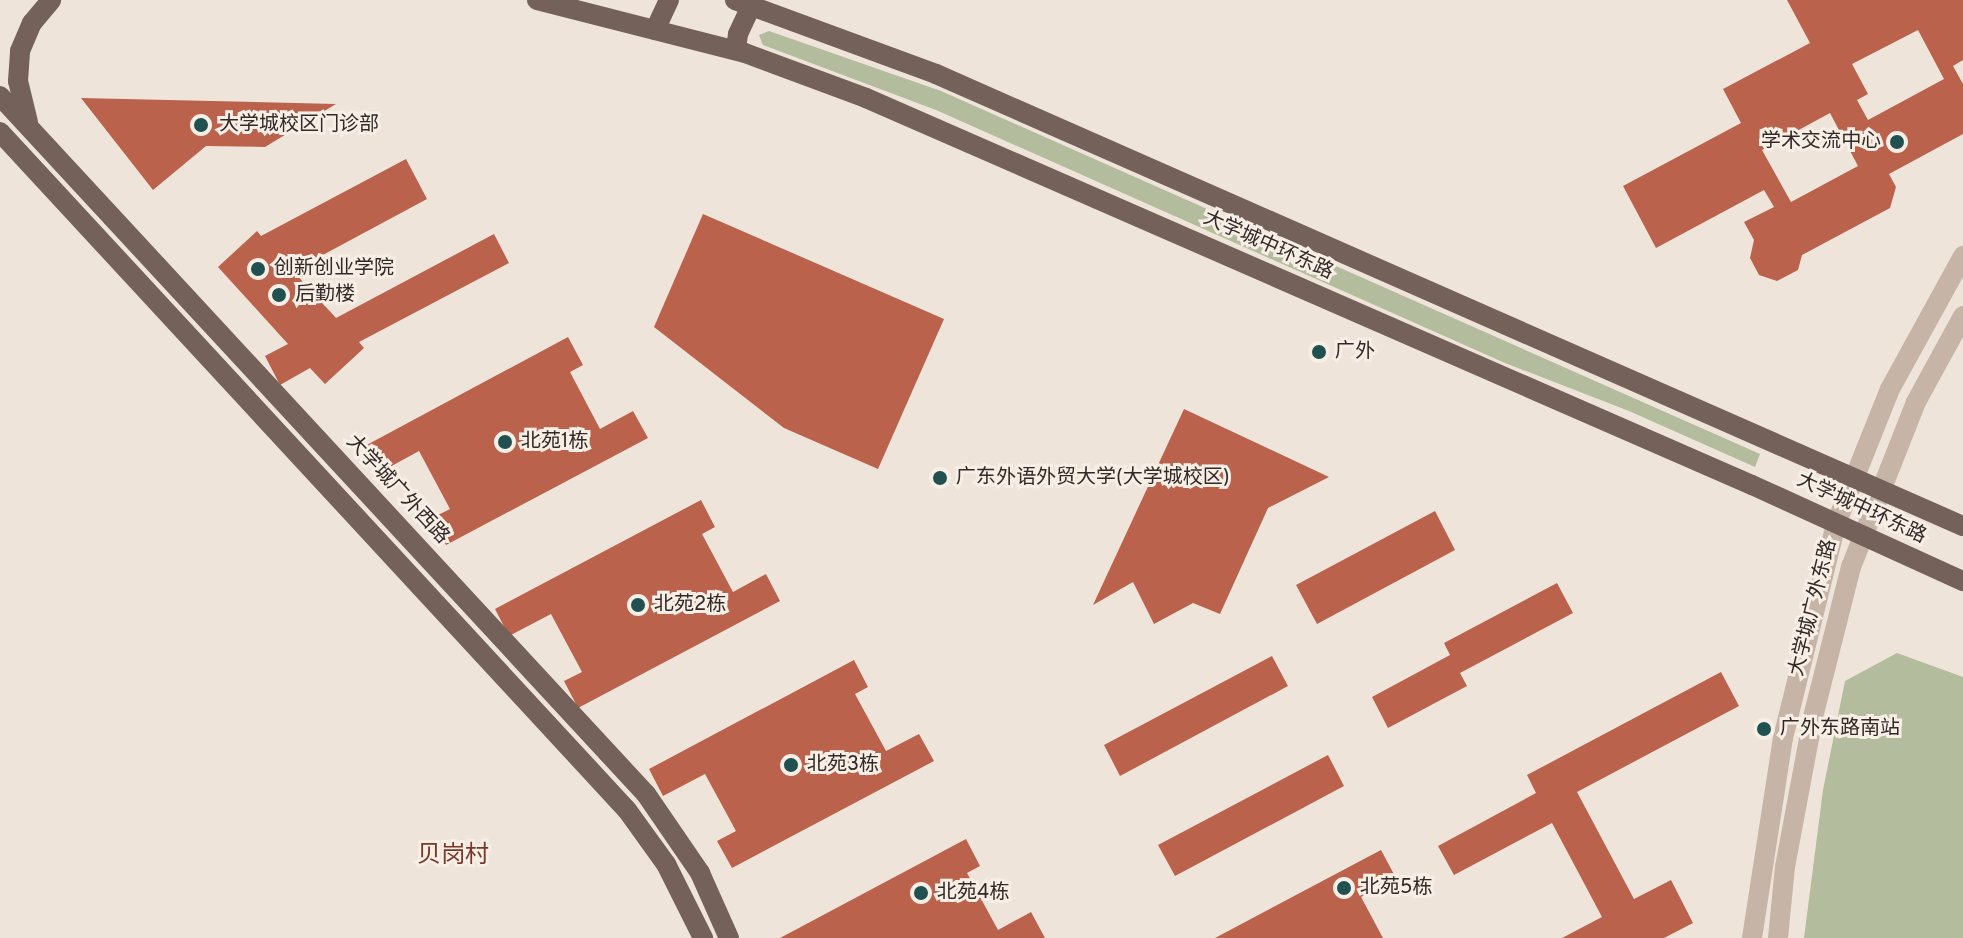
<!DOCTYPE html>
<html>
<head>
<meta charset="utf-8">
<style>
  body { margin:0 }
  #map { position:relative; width:1963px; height:938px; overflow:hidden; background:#efe4da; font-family:Overpass,"Noto Sans SC",sans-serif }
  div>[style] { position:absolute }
  .green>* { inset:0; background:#b3bc9c }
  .building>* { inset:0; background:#bb624c }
  .minor>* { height:20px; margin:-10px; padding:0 10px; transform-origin:10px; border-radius:10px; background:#c6b4a7 }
  .major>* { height:20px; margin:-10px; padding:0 10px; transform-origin:10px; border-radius:10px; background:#746159 }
  .dots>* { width:22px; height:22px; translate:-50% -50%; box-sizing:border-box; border:4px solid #f7eee6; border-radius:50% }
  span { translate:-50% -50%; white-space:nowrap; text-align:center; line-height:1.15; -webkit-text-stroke:6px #f7eee6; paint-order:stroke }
  .poi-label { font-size:20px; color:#332a27 }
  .left { translate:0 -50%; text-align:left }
  .right { translate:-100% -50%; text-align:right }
  .street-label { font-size:20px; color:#332a27 }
  .quarter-label { font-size:24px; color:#7a3728 }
</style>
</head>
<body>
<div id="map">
  <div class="green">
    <div style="clip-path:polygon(769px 31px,941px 91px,1760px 454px,1755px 467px,1629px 411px,1505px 363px,936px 110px,763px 45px,759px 35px)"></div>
    <div style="clip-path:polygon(1897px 653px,1963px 677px,1963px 938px,1804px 938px,1823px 790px,1845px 681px)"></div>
  </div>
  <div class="building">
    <div style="clip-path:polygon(evenodd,1787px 0,1963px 0,1963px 60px,1953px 66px,1963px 84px,1963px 134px,1889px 174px,1896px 187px,1890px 208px,1802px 255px,1798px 270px,1777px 281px,1759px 275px,1750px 258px,1754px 240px,1744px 222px,1774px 207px,1764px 190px,1656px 248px,1623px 186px,1741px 123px,1723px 89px,1810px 43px,1787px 0,1918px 30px,1944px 79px,1868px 120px,1857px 100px,1868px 94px,1852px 64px,1918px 30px,1787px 0,1830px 113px,1858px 166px,1791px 202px,1762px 150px,1830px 113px)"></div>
    <div style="clip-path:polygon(81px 98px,336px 104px,265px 147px,206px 146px,153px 190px)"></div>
    <div style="clip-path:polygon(406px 159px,427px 199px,293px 271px,336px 318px,494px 234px,509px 263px,359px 342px,364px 348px,325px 384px,310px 368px,280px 385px,265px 356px,288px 344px,218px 267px,257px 231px,261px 236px)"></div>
    <div style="clip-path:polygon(703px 214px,944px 319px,878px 469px,784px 428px,654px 327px)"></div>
    <div style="clip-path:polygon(568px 337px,583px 365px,570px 372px,600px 429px,633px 411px,648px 438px,446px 545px,432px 518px,450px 509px,419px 451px,377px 474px,363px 447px)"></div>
    <div style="clip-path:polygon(1184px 409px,1329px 477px,1268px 508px,1220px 614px,1193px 603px,1154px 624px,1133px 582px,1093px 605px)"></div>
    <div style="clip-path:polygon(701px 500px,715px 527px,702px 534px,733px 592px,766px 574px,780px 601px,578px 708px,564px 681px,582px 672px,551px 614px,509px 636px,495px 609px)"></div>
    <div style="clip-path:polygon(1435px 511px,1455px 550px,1317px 624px,1296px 585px)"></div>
    <div style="clip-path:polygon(1557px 583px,1573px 613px,1460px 673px,1467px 686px,1388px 728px,1372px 697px,1450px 655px,1444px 643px)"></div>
    <div style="clip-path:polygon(1272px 656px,1288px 686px,1120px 776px,1104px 745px)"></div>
    <div style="clip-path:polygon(854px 660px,868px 687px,855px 694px,886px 751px,919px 734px,934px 761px,732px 868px,717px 841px,736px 831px,705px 774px,663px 796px,649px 769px)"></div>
    <div style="clip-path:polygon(1721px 672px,1739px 706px,1577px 792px,1634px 899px,1671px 880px,1693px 923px,1664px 938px,1562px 938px,1602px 917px,1552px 823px,1454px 875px,1438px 846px,1536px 793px,1527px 775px)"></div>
    <div style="clip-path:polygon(1328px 755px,1344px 786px,1175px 876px,1158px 845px)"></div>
    <div style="clip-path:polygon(966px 839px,980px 866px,967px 873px,998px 930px,1031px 912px,1045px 938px,780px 938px)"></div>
    <div style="clip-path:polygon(1381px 850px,1396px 878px,1361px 897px,1383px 938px,1215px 938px)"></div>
  </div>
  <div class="minor">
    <div style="left:1752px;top:938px;width:202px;rotate:-81.2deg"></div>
    <div style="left:1783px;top:738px;width:220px;rotate:-76.1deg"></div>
    <div style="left:1836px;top:524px;width:145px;rotate:-68.2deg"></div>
    <div style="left:1890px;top:389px;width:152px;rotate:-61.2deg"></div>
    <div style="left:1778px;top:938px;width:71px;rotate:-84.4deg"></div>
    <div style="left:1785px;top:867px;width:153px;rotate:-79.4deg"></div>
    <div style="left:1813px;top:717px;width:155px;rotate:-75.8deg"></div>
    <div style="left:1851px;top:567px;width:177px;rotate:-68.5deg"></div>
    <div style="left:1916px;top:402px;width:98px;rotate:-61.3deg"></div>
  </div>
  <div class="major">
    <div style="left:537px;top:0;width:215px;rotate:14.3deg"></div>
    <div style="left:745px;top:53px;width:129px;rotate:20.4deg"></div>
    <div style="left:866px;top:98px;width:967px;rotate:23.6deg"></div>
    <div style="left:1752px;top:485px;width:232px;rotate:24.5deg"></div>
    <div style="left:735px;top:0;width:214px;rotate:20.2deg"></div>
    <div style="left:936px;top:74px;width:1122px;rotate:23.76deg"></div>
    <div style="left:655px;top:30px;width:33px;rotate:-65deg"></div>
    <div style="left:736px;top:50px;width:16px;rotate:-83deg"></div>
    <div style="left:738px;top:34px;width:31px;rotate:-65deg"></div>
    <div style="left:0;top:96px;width:951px;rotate:47.22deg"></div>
    <div style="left:646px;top:794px;width:96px;rotate:55.6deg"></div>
    <div style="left:700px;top:873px;width:71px;rotate:66deg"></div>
    <div style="left:28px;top:122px;width:42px;rotate:-103.7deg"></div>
    <div style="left:18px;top:81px;width:30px;rotate:-86deg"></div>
    <div style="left:20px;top:51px;width:30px;rotate:-67deg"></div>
    <div style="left:32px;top:23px;width:30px;rotate:-50deg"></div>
    <div style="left:0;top:132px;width:923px;rotate:47.24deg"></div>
    <div style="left:627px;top:810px;width:67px;rotate:54.2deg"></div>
    <div style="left:666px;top:864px;width:83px;rotate:63.4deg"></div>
  </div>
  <div class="dots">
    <div style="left:201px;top:125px;background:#215050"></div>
    <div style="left:1897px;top:142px;background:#215050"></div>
    <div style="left:258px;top:269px;background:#215050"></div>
    <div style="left:279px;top:295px;background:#215050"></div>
    <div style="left:1319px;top:352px;background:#215050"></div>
    <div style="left:505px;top:442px;background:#215050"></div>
    <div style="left:940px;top:478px;background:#215050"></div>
    <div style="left:638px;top:605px;background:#215050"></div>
    <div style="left:1764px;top:729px;background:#215050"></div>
    <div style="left:791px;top:765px;background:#215050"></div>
    <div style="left:1344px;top:888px;background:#215050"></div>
    <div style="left:921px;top:893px;background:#215050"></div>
  </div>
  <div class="poi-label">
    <span class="left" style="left:219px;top:125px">大学城校区门诊部</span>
    <span class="right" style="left:1881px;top:142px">学术交流中心</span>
    <span class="left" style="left:274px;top:269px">创新创业学院</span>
    <span class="left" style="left:295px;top:295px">后勤楼</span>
    <span class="left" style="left:1335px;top:352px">广外</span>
    <span class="left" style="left:521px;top:442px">北苑1栋</span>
    <span class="left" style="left:956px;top:478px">广东外语外贸大学(大学城校区)</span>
    <span class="left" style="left:654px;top:605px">北苑2栋</span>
    <span class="left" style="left:1780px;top:729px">广外东路南站</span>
    <span class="left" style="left:807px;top:765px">北苑3栋</span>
    <span class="left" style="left:1360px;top:888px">北苑5栋</span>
    <span class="left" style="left:937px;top:893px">北苑4栋</span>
  </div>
  <div class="street-label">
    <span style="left:1268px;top:246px;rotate:24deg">大学城中环东路</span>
    <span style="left:397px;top:490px;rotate:47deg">大学城广外西路</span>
    <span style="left:1861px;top:509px;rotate:25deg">大学城中环东路</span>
    <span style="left:1814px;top:608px;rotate:-76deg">大学城广外东路</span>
  </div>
  <div class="quarter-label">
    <span style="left:453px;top:857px">贝岗村</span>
  </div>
</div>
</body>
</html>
